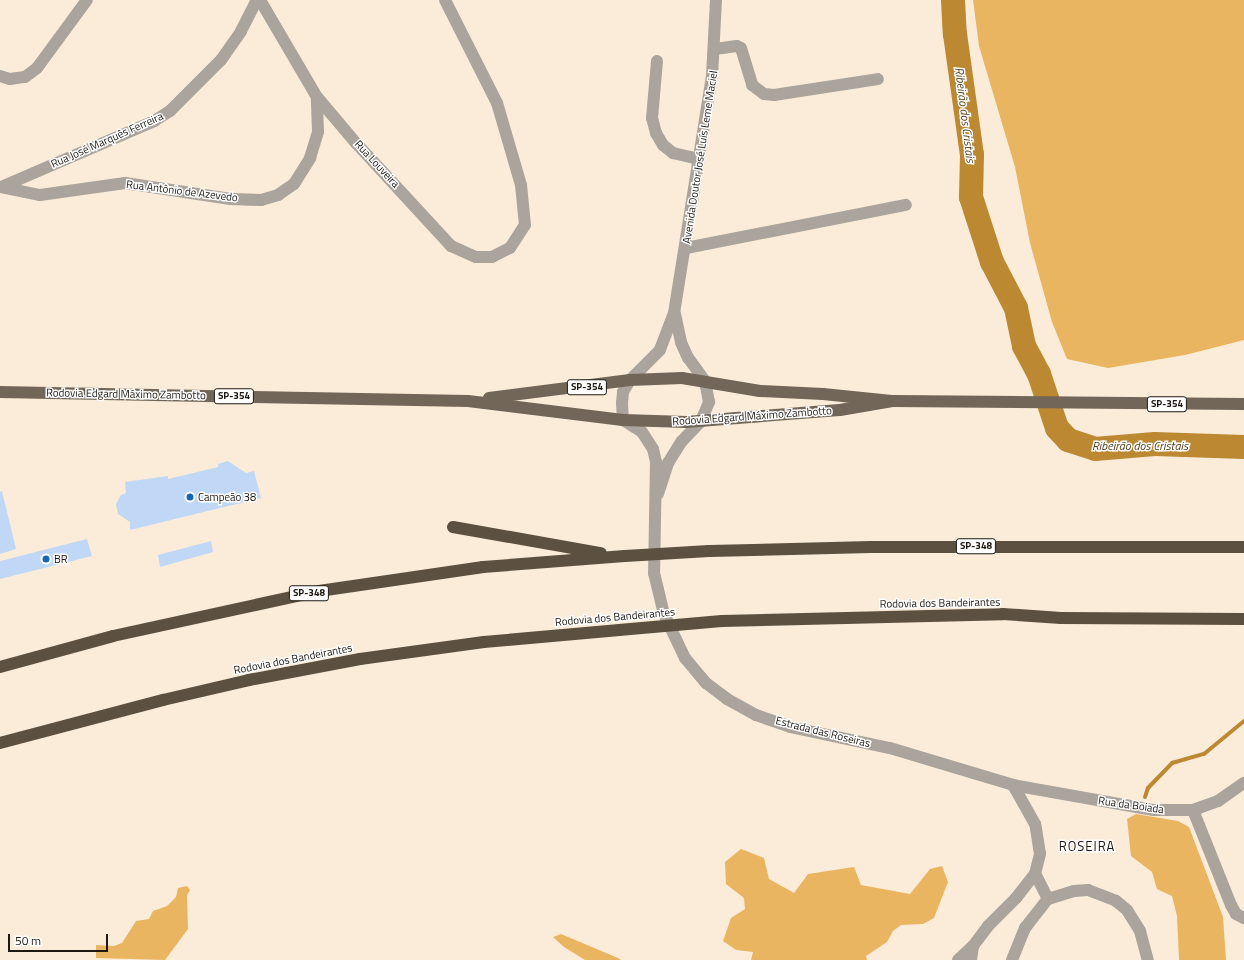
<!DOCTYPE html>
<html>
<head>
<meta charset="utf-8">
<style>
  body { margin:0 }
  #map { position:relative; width:1244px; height:960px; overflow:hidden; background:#faecd9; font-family:"Titillium Web",sans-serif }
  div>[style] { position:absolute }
  .forest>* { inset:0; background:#eab561 }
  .stream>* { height:4px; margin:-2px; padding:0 2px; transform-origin:2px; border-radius:2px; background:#bc8932 }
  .river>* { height:24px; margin:-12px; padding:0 12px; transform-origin:12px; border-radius:12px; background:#bc8932 }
  .building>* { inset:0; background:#c0d8f5 }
  .minor>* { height:12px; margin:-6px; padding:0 6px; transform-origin:6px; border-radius:6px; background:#aaa49c }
  .major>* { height:12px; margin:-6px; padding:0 6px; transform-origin:6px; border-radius:6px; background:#716658 }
  .highway>* { height:12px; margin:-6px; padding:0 6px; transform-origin:6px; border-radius:6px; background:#5c5140 }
  .highway-bridge>* { height:12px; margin:-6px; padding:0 6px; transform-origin:6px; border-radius:6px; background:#5c5140 }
  .dots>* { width:11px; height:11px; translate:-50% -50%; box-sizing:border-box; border:2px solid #fff; border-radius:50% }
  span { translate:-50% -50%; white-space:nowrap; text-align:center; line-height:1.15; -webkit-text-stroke:3px #fff; paint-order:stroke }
  .shield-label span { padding:1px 3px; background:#fff; border:1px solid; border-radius:3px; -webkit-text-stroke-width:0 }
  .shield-label { font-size:10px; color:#1d1912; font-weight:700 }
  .street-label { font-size:11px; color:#1d1912 }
  .poi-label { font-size:11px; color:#1d1912 }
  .left { translate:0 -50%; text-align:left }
  .water-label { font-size:12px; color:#543e1b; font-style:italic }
  .quarter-label { font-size:13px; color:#1d1912; letter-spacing:1px }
  .scale { position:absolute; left:8px; top:934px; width:100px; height:18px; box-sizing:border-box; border:2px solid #1d1912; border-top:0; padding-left:5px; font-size:12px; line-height:14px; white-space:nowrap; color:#1d1912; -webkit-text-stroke:3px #fff; paint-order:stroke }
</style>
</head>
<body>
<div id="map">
  <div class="forest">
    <div style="clip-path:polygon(973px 0,1244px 0,1244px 340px,1185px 355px,1108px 368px,1067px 359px,1052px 322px,1030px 243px,1015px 167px,979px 46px)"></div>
    <div style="clip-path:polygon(1136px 814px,1178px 821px,1189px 827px,1223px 917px,1226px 960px,1179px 960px,1177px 916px,1172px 896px,1157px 889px,1152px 872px,1131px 856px,1127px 819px)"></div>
    <div style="clip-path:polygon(741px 849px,764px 858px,769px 879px,794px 893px,808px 874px,854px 867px,861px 885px,910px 894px,930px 869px,942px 866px,948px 882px,934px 918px,923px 924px,901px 925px,893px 931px,887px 942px,866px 956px,867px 960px,751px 960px,753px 952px,736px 950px,723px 941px,731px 918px,745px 909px,744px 898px,726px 884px,725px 862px)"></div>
    <div style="clip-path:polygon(187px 886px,190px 890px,187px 895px,188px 929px,165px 960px,96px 958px,96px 945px,114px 946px,122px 943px,136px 921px,149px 919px,153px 911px,167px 906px,176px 897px,178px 888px)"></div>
    <div style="clip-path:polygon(561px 934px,618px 958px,621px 960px,585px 960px,564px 947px,553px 937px)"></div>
  </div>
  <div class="stream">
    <div style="left:1145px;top:797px;width:9px;rotate:-72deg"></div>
    <div style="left:1148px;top:788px;width:35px;rotate:-46deg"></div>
    <div style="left:1172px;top:763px;width:33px;rotate:-16deg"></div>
    <div style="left:1204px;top:754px;width:52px;rotate:-39.5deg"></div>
  </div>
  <div class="river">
    <div style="left:953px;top:0;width:34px;rotate:87deg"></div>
    <div style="left:955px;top:34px;width:122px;rotate:82deg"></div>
    <div style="left:972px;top:155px;width:42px;rotate:91.4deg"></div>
    <div style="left:971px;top:197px;width:68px;rotate:72.1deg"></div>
    <div style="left:992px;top:262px;width:52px;rotate:62.4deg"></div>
    <div style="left:1016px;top:308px;width:39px;rotate:78deg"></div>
    <div style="left:1024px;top:346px;width:32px;rotate:62deg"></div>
    <div style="left:1039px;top:374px;width:57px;rotate:71.6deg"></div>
    <div style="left:1057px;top:428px;width:16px;rotate:47deg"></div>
    <div style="left:1068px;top:440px;width:28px;rotate:18deg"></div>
    <div style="left:1095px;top:449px;width:60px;rotate:-4.8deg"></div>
    <div style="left:1155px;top:444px;width:89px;rotate:1.9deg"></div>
  </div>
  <div class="building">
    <div style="clip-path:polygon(228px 461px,246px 473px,254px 471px,261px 498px,130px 530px,130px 522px,118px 514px,116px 504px,121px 495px,126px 493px,125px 482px,168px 476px,168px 479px,218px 467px,218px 464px)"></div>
    <div style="clip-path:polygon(2px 491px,16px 549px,0 554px,0 492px)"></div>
    <div style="clip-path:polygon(87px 539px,92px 556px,0 579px,0 561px)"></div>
    <div style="clip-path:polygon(211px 541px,213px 552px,160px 567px,158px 555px)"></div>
  </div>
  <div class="minor">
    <div style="left:260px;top:0;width:113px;rotate:59.6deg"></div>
    <div style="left:317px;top:97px;width:60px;rotate:49.7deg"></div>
    <div style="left:356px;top:143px;width:140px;rotate:47.3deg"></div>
    <div style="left:451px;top:246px;width:27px;rotate:24deg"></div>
    <div style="left:476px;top:257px;width:16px"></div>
    <div style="left:492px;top:257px;width:20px;rotate:-27deg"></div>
    <div style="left:510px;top:248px;width:27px;rotate:-57deg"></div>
    <div style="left:525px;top:225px;width:40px;rotate:-95.7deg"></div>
    <div style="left:521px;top:185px;width:85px;rotate:-106.3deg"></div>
    <div style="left:497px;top:103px;width:115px;rotate:-116.8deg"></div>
    <div style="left:716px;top:0;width:76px;rotate:93deg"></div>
    <div style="left:712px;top:76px;width:240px;rotate:99.1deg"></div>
    <div style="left:674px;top:313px;width:40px;rotate:111deg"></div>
    <div style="left:660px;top:350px;width:42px;rotate:135deg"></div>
    <div style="left:630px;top:380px;width:14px;rotate:120deg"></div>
    <div style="left:623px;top:392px;width:11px;rotate:95deg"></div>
    <div style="left:622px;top:403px;width:17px;rotate:87deg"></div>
    <div style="left:623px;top:420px;width:22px;rotate:32deg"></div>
    <div style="left:642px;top:432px;width:20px;rotate:57deg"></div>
    <div style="left:653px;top:449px;width:13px;rotate:77deg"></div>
    <div style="left:656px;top:462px;width:111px;rotate:91deg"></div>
    <div style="left:654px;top:573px;width:42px;rotate:76.3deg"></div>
    <div style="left:664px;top:614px;width:49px;rotate:64.5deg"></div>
    <div style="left:685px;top:658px;width:33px;rotate:50deg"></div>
    <div style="left:706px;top:683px;width:26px;rotate:37deg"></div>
    <div style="left:727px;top:699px;width:33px;rotate:29deg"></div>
    <div style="left:756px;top:715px;width:36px;rotate:19deg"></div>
    <div style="left:790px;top:727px;width:102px;rotate:11.9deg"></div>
    <div style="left:890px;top:748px;width:128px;rotate:16.7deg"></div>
    <div style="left:1013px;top:785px;width:143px;rotate:10.1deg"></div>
    <div style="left:1154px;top:810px;width:39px"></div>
    <div style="left:1193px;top:810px;width:27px;rotate:-20deg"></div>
    <div style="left:1218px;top:801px;width:32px;rotate:-35deg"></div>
    <div style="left:715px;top:49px;width:22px;rotate:-8deg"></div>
    <div style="left:737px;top:46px;width:4px;rotate:27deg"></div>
    <div style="left:741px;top:48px;width:39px;rotate:73deg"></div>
    <div style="left:752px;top:85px;width:15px;rotate:37deg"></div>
    <div style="left:764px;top:94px;width:10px;rotate:6deg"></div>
    <div style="left:774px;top:95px;width:105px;rotate:-8.7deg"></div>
    <div style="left:657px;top:61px;width:57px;rotate:95deg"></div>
    <div style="left:652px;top:118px;width:16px;rotate:75deg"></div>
    <div style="left:656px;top:133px;width:14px;rotate:60deg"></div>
    <div style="left:663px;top:145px;width:13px;rotate:39deg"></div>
    <div style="left:673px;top:153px;width:26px;rotate:13deg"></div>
    <div style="left:0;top:76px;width:10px;rotate:17deg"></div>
    <div style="left:10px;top:79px;width:15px;rotate:-8deg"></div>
    <div style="left:25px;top:77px;width:15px;rotate:-37deg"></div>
    <div style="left:37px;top:68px;width:84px;rotate:-53.7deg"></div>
    <div style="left:0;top:187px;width:41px;rotate:11.3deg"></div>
    <div style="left:40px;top:195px;width:86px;rotate:-8deg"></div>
    <div style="left:125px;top:183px;width:107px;rotate:8.6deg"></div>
    <div style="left:231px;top:199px;width:30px;rotate:2deg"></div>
    <div style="left:261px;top:200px;width:18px;rotate:-16deg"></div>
    <div style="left:278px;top:195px;width:19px;rotate:-35deg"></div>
    <div style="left:294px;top:184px;width:31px;rotate:-58deg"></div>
    <div style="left:310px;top:158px;width:27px;rotate:-73deg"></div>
    <div style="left:318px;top:132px;width:35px;rotate:-92deg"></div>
    <div style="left:1px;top:187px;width:167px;rotate:-23.3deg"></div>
    <div style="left:154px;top:121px;width:19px;rotate:-32deg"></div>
    <div style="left:170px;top:111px;width:72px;rotate:-45deg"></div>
    <div style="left:221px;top:60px;width:35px;rotate:-55deg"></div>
    <div style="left:241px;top:31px;width:35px;rotate:-63deg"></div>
    <div style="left:686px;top:248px;width:224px;rotate:-11.1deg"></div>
    <div style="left:658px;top:494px;width:33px;rotate:-72deg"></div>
    <div style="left:668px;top:463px;width:26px;rotate:-58deg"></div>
    <div style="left:682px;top:441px;width:28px;rotate:-46deg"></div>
    <div style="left:701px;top:421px;width:21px;rotate:-67deg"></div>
    <div style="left:709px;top:402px;width:21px;rotate:-101deg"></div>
    <div style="left:705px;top:381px;width:29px;rotate:-126deg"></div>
    <div style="left:688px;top:358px;width:17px;rotate:-114deg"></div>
    <div style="left:681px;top:342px;width:29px;rotate:-102deg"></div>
    <div style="left:1193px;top:810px;width:102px;rotate:68.2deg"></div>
    <div style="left:1231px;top:905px;width:10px;rotate:61deg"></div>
    <div style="left:1236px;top:914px;width:9px;rotate:27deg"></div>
    <div style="left:1048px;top:899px;width:27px;rotate:-17deg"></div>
    <div style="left:1074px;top:891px;width:14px;rotate:-4deg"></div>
    <div style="left:1088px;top:890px;width:30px;rotate:21deg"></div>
    <div style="left:1116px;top:901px;width:14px;rotate:39deg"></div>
    <div style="left:1127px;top:910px;width:25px;rotate:58deg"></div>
    <div style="left:1140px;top:931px;width:30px;rotate:75deg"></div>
    <div style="left:958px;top:960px;width:21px;rotate:-43deg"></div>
    <div style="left:971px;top:960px;width:14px;rotate:-82deg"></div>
    <div style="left:973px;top:946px;width:25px;rotate:-53deg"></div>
    <div style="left:988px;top:926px;width:40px;rotate:-45deg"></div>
    <div style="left:1016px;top:898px;width:31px;rotate:-52deg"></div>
    <div style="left:1035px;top:874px;width:21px;rotate:-76deg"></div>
    <div style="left:1040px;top:854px;width:30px;rotate:-99deg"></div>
    <div style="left:1035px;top:824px;width:45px;rotate:-119.4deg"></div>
    <div style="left:1012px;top:960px;width:35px;rotate:-68deg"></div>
    <div style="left:1025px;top:928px;width:37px;rotate:-52deg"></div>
    <div style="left:1048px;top:899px;width:28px;rotate:-117deg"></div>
  </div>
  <div class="major">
    <div style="left:0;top:392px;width:468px;rotate:1.1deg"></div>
    <div style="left:468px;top:401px;width:156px;rotate:7deg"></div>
    <div style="left:623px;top:420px;width:63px;rotate:1.8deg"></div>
    <div style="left:686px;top:422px;width:154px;rotate:-4.5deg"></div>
    <div style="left:840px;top:410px;width:53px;rotate:-9.8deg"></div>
    <div style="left:489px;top:398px;width:142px;rotate:-7.3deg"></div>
    <div style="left:630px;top:380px;width:52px;rotate:-2.2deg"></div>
    <div style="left:682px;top:378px;width:79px;rotate:9.5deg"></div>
    <div style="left:760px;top:391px;width:63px;rotate:2.7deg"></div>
    <div style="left:823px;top:394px;width:69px;rotate:5.8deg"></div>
    <div style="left:892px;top:401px;width:352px;rotate:0.5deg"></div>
  </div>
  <div class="highway">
    <div style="left:453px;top:527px;width:150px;rotate:10deg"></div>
    <div style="left:709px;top:551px;width:162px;rotate:-1.4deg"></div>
    <div style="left:871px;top:547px;width:373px"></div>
    <div style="left:722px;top:621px;width:281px;rotate:-1.4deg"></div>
    <div style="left:1003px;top:614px;width:58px;rotate:3.9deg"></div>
    <div style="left:1061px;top:618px;width:183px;rotate:0.3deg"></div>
    <div style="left:0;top:667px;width:117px;rotate:-15.3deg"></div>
    <div style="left:113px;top:636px;width:211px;rotate:-12.3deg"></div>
    <div style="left:319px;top:591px;width:166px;rotate:-8.3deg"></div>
    <div style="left:483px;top:567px;width:142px;rotate:-4.4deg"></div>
    <div style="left:0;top:743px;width:169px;rotate:-14.8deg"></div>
    <div style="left:163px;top:700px;width:88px;rotate:-13.1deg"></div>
    <div style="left:249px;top:680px;width:113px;rotate:-10.7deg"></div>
    <div style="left:360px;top:659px;width:125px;rotate:-7.8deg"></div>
    <div style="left:484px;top:642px;width:136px;rotate:-5.1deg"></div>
  </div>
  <div class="highway-bridge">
    <div style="left:625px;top:556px;width:84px;rotate:-3.4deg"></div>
    <div style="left:619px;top:630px;width:103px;rotate:-5deg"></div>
  </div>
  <div class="dots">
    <div style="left:190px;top:497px;background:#1465b4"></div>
    <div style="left:46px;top:559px;background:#1465b4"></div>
  </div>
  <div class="shield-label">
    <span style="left:587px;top:387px">SP-354</span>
    <span style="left:234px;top:396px">SP-354</span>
    <span style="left:1167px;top:404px">SP-354</span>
    <span style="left:976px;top:546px">SP-348</span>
    <span style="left:309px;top:593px">SP-348</span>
  </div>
  <div class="street-label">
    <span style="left:107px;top:140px;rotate:-24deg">Rua José Marquês Ferreira</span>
    <span style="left:700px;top:157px;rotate:-81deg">Avenida Doutor José Luís Leme Maciel</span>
    <span style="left:377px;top:164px;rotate:47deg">Rua Louveira</span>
    <span style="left:182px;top:191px;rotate:7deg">Rua Antônio de Azevedo</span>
    <span style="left:126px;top:394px;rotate:1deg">Rodovia Edgard Máximo Zambotto</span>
    <span style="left:752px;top:416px;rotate:-4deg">Rodovia Edgard Máximo Zambotto</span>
    <span style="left:940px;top:603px;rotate:-1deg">Rodovia dos Bandeirantes</span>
    <span style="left:615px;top:617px;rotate:-5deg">Rodovia dos Bandeirantes</span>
    <span style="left:293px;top:659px;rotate:-11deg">Rodovia dos Bandeirantes</span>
    <span style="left:823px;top:732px;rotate:14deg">Estrada das Roseiras</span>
    <span style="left:1131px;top:805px;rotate:8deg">Rua da Boiada</span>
  </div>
  <div class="poi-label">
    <span class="left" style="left:198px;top:497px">Campeão 38</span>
    <span class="left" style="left:54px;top:559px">BR</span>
  </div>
  <div class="water-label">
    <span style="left:965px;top:115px;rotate:83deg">Ribeirão dos Cristais</span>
    <span style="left:1140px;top:446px">Ribeirão dos Cristais</span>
  </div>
  <div class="quarter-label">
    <span style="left:1087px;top:846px">ROSEIRA</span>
  </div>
  <div class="scale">50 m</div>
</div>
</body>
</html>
